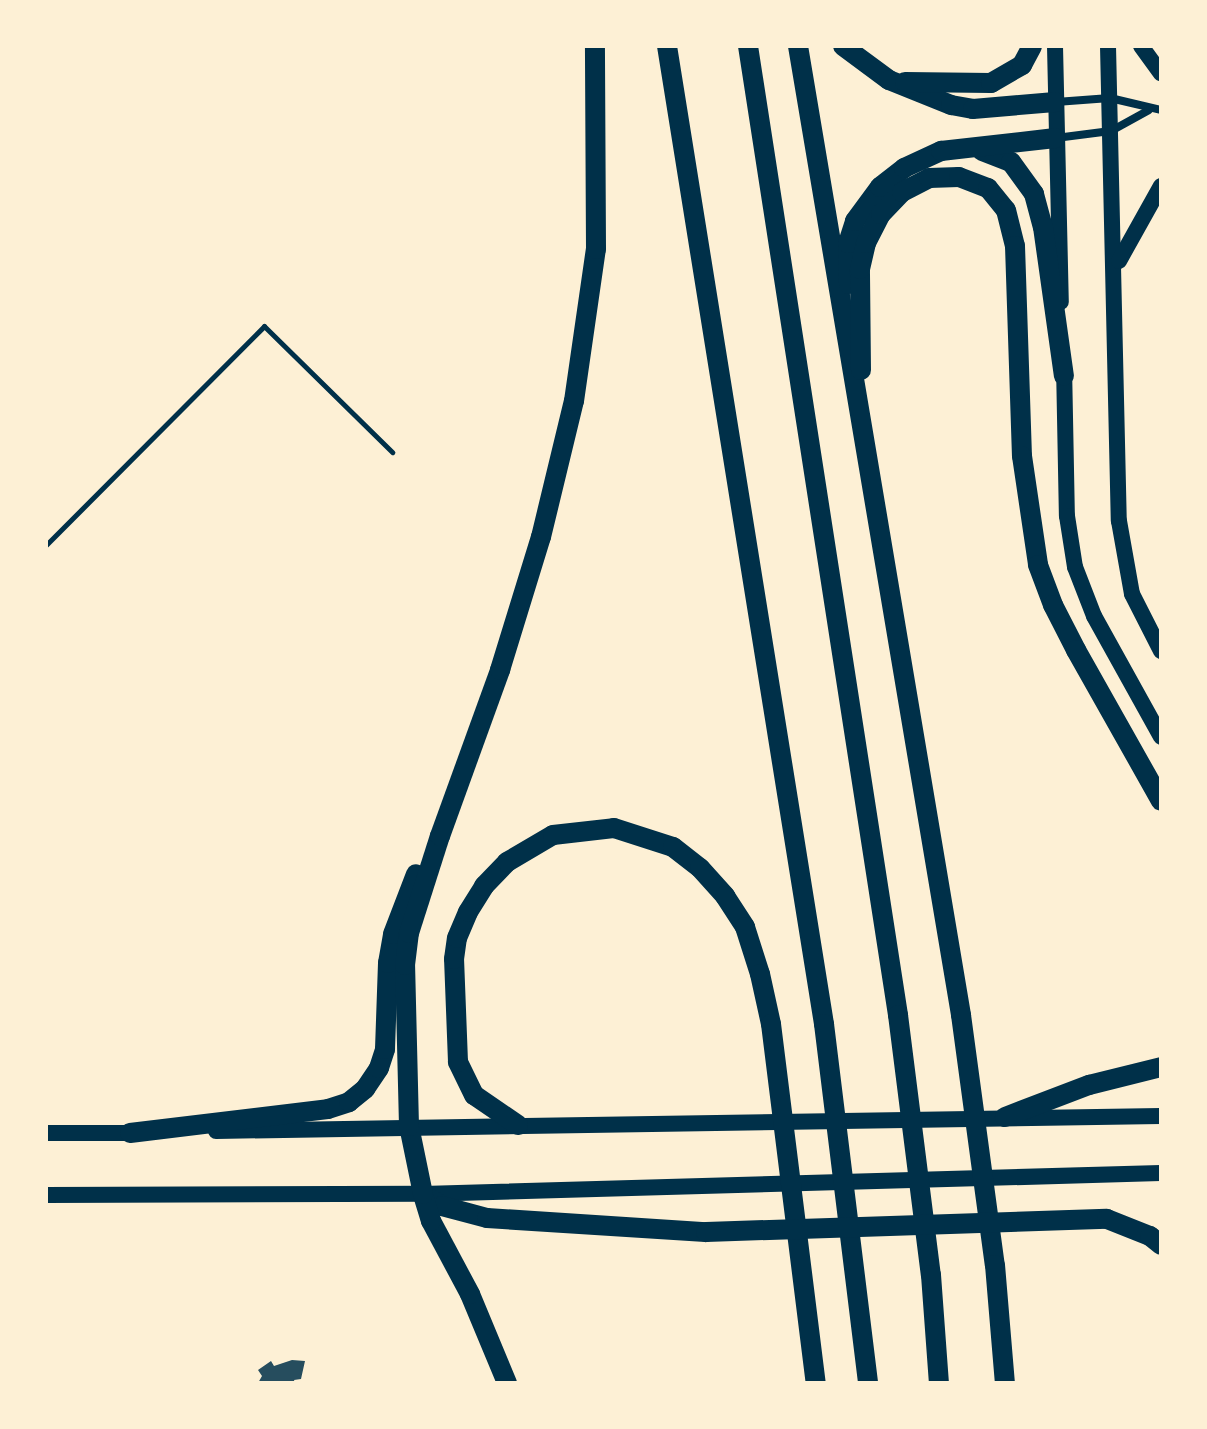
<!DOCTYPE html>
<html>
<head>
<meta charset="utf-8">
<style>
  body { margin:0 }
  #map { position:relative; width:1207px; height:1429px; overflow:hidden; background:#fdf0d5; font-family:"Asap Condensed",sans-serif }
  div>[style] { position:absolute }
  .building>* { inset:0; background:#264d5e }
  .service>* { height:5px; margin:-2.5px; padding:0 2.5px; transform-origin:2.5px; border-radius:2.5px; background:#003049 }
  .minor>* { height:8px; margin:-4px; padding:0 4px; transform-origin:4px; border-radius:4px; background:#003049 }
  .secondary>* { height:16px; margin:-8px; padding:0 8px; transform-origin:8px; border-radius:8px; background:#003049 }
  .primary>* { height:16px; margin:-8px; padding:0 8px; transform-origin:8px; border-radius:8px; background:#003049 }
  .motorway>* { height:20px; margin:-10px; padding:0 10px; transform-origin:10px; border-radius:10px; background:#003049 }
  span { translate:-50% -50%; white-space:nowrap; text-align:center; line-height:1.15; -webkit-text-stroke:6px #fdf0d5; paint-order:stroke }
  .frame { position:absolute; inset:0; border:48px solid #fdf0d5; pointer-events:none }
</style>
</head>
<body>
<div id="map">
  <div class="building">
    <div style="clip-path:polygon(292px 1360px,305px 1361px,301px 1379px,294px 1380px,295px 1383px,258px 1383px,262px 1376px,258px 1370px,271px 1361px,274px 1366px)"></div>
  </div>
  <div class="service">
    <div style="left:46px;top:545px;width:309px;rotate:-45.1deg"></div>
    <div style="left:264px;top:326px;width:180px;rotate:44.5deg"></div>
  </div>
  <div class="minor">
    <div style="left:1056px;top:102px;width:54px;rotate:-4.2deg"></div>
    <div style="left:1110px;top:98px;width:52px;rotate:13.2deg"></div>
    <div style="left:1056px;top:138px;width:55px;rotate:-7.3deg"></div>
    <div style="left:1111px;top:131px;width:43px;rotate:-28.9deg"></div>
  </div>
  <div class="secondary">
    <div style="left:1055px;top:46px;width:256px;rotate:88.7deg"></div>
    <div style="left:1108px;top:46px;width:475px;rotate:88.7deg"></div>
    <div style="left:1119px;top:521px;width:74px;rotate:79.9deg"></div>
    <div style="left:1132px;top:594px;width:64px;rotate:63deg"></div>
    <div style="left:1141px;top:46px;width:34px;rotate:54deg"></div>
    <div style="left:1119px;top:261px;width:86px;rotate:-60.8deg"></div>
    <div style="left:1064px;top:365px;width:151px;rotate:88.9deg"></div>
    <div style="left:1067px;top:516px;width:52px;rotate:81.1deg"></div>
    <div style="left:1075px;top:567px;width:53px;rotate:68.8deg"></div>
    <div style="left:1094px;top:616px;width:138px;rotate:61deg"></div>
    <div style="left:216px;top:1131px;width:945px;rotate:-0.91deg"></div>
    <div style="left:423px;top:1194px;width:738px;rotate:-1.63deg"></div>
  </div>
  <div class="primary">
    <div style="left:46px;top:1133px;width:84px"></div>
    <div style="left:46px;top:1195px;width:377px;rotate:-0.2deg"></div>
  </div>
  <div class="motorway">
    <div style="left:667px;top:46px;width:991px;rotate:80.88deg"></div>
    <div style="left:824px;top:1024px;width:362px;rotate:83deg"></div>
    <div style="left:748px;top:46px;width:981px;rotate:81.2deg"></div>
    <div style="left:898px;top:1015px;width:262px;rotate:82.8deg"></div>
    <div style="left:931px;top:1275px;width:108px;rotate:85.8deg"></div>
    <div style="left:798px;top:46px;width:983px;rotate:80.45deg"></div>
    <div style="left:961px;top:1015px;width:252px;rotate:82.3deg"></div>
    <div style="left:995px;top:1265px;width:118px;rotate:85.2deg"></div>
    <div style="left:843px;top:46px;width:57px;rotate:36.5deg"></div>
    <div style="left:889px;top:80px;width:67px;rotate:22deg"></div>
    <div style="left:951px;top:105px;width:22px;rotate:10deg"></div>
    <div style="left:973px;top:109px;width:82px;rotate:-4.9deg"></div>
    <div style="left:905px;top:82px;width:86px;rotate:0.7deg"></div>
    <div style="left:991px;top:83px;width:36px;rotate:-30deg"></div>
    <div style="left:1022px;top:65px;width:21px;rotate:-62deg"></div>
    <div style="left:982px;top:151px;width:31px;rotate:21deg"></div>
    <div style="left:1011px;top:162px;width:39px;rotate:54deg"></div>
    <div style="left:1034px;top:194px;width:34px;rotate:75deg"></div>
    <div style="left:1043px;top:227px;width:150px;rotate:82deg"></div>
    <div style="left:849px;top:284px;width:41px;rotate:-91.4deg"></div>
    <div style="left:848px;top:243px;width:23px;rotate:-72deg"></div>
    <div style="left:855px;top:221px;width:42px;rotate:-53.7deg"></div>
    <div style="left:880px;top:187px;width:31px;rotate:-38deg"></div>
    <div style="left:904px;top:168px;width:41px;rotate:-24.7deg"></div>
    <div style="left:941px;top:151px;width:115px;rotate:-6.5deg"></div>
    <div style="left:861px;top:370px;width:101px;rotate:-90.6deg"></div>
    <div style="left:860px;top:269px;width:27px;rotate:-77deg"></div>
    <div style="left:866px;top:243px;width:33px;rotate:-63deg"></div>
    <div style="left:881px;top:214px;width:30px;rotate:-46deg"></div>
    <div style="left:902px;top:192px;width:30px;rotate:-27deg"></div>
    <div style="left:929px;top:178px;width:30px;rotate:-2deg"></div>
    <div style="left:959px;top:177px;width:31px;rotate:21deg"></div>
    <div style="left:988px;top:188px;width:28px;rotate:51deg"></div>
    <div style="left:1006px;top:210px;width:37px;rotate:76deg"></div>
    <div style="left:1015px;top:246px;width:210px;rotate:88.1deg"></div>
    <div style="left:1022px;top:456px;width:110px;rotate:81.6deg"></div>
    <div style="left:1038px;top:565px;width:43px;rotate:69.4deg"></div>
    <div style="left:1053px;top:605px;width:51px;rotate:62.9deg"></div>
    <div style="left:1076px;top:650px;width:173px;rotate:60.6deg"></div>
    <div style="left:1005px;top:1117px;width:90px;rotate:-20.9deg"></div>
    <div style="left:1089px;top:1085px;width:74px;rotate:-14deg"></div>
    <div style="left:518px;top:1125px;width:53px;rotate:-145.7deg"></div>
    <div style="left:474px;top:1095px;width:37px;rotate:-116deg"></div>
    <div style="left:458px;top:1062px;width:103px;rotate:-92.2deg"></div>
    <div style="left:454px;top:959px;width:21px;rotate:-82deg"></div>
    <div style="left:457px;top:938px;width:28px;rotate:-67deg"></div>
    <div style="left:468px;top:912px;width:31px;rotate:-58deg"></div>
    <div style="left:484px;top:886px;width:33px;rotate:-46deg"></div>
    <div style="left:507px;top:862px;width:53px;rotate:-30.4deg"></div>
    <div style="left:553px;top:835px;width:61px;rotate:-6.5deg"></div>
    <div style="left:614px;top:828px;width:62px;rotate:17.9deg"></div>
    <div style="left:673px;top:847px;width:34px;rotate:38deg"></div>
    <div style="left:700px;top:868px;width:38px;rotate:48deg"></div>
    <div style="left:725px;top:896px;width:37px;rotate:57deg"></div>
    <div style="left:745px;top:927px;width:49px;rotate:72.3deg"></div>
    <div style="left:760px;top:974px;width:51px;rotate:77.6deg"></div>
    <div style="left:771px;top:1024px;width:362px;rotate:82.9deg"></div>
    <div style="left:130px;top:1133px;width:199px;rotate:-6.9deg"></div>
    <div style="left:328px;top:1109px;width:22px;rotate:-18deg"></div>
    <div style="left:349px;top:1102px;width:21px;rotate:-39deg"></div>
    <div style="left:365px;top:1089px;width:25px;rotate:-56deg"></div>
    <div style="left:379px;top:1068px;width:20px;rotate:-72deg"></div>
    <div style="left:385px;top:1049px;width:86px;rotate:-88deg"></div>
    <div style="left:388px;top:963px;width:29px;rotate:-80deg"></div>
    <div style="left:393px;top:934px;width:64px;rotate:-69deg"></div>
    <div style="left:423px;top:1194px;width:22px;rotate:32deg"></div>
    <div style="left:442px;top:1206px;width:47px;rotate:14.9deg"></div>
    <div style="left:487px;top:1218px;width:219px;rotate:3.7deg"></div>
    <div style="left:706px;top:1232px;width:401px;rotate:-1.9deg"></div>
    <div style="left:1107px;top:1219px;width:46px;rotate:21.6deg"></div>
    <div style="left:1150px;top:1236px;width:14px;rotate:39deg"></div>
    <div style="left:507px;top:1383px;width:96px;rotate:-112.6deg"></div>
    <div style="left:470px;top:1294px;width:83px;rotate:-118.1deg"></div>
    <div style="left:431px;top:1221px;width:28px;rotate:-107deg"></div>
    <div style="left:423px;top:1194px;width:69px;rotate:-101.6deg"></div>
    <div style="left:409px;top:1126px;width:161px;rotate:-91.4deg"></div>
    <div style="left:405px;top:965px;width:32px;rotate:-83deg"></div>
    <div style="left:409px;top:933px;width:102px;rotate:-72.3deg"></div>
    <div style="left:440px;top:836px;width:177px;rotate:-70.1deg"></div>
    <div style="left:500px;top:670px;width:139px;rotate:-72.9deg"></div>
    <div style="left:541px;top:537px;width:140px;rotate:-76.4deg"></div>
    <div style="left:574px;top:401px;width:154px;rotate:-81.8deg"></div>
    <div style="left:596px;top:249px;width:203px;rotate:-90.3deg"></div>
  </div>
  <div class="frame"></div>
</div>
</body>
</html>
